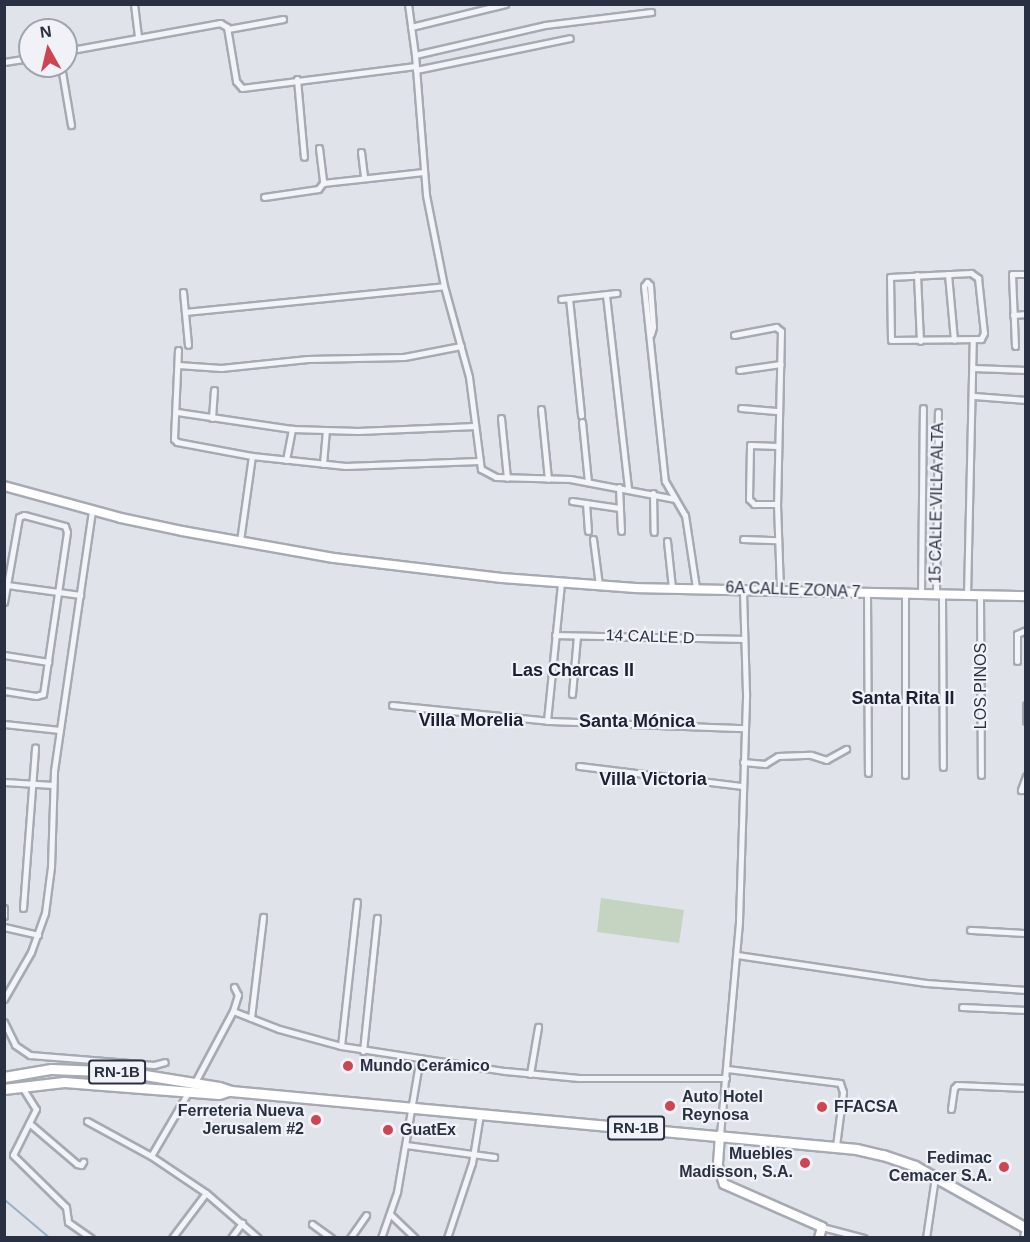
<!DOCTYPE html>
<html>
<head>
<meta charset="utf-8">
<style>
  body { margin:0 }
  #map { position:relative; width:1030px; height:1242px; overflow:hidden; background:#e0e3e9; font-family:Arial,sans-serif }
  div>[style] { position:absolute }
  .green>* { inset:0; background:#c5d3c1 }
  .stream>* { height:1.5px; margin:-0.75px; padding:0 0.75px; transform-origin:0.75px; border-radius:0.75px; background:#9bafc9 }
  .roads { filter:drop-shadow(2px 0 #a5aab3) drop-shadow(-2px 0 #a5aab3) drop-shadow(0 2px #a5aab3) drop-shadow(0 -2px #a5aab3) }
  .street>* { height:5px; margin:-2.5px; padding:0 2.5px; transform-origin:2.5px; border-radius:2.5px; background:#f3f4f7 }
  .secondary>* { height:8px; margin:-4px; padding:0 4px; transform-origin:4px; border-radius:4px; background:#fff }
  .highway>* { height:9px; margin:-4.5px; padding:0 4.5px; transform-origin:4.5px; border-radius:4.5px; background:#fff }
  .dots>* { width:16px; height:16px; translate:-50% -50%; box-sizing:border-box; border:3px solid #f0f2f7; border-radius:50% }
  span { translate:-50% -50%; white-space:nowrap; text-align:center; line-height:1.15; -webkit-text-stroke:4.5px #f0f2f7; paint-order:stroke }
  .shield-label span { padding:2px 4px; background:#f0f2f7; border:2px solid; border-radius:4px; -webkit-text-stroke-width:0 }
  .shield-label { font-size:15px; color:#293041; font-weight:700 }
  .street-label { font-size:16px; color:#293041 }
  .poi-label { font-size:16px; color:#293041; font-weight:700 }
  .left { translate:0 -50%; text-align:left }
  .right { translate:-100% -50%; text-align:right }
  .neighbourhood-label { font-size:18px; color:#1b2132; font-weight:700 }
  .frame { position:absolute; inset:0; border:6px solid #293041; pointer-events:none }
  .north { position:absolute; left:18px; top:18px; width:60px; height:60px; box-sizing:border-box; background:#f0f2f7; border:2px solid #a0a4ae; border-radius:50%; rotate:352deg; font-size:16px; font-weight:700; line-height:24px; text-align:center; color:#293041 }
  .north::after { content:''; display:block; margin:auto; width:21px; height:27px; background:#ce4552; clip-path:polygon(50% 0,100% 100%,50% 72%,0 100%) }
</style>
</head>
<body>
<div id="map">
  <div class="green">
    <div style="clip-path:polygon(601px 898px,684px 910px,679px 943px,597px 932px)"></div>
  </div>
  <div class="stream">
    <div style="left:4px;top:1199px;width:60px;rotate:40.3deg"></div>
  </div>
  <div class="roads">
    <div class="street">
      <div style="left:134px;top:4px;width:34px;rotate:83deg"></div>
      <div style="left:408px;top:4px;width:51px;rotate:82.2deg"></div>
      <div style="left:415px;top:55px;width:140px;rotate:85.5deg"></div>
      <div style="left:426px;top:195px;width:93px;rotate:78.8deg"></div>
      <div style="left:444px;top:286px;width:94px;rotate:74.6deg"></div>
      <div style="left:469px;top:377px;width:93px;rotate:82.6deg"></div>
      <div style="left:481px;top:469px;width:17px;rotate:28deg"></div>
      <div style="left:496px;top:477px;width:74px;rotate:1.5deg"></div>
      <div style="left:570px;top:479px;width:107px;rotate:10.8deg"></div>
      <div style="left:411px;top:27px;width:97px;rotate:-13.7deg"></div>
      <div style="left:228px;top:29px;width:56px;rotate:-10.3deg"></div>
      <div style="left:66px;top:51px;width:157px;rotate:-10.3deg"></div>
      <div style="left:220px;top:23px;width:8px;rotate:30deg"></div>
      <div style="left:227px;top:27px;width:55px;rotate:80.5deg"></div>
      <div style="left:236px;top:81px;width:9px;rotate:49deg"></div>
      <div style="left:242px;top:88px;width:175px;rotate:-7.2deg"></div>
      <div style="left:415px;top:55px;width:133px;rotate:-13deg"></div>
      <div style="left:545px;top:25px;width:107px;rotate:-7deg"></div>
      <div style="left:4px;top:62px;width:26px;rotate:-9deg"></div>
      <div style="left:61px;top:66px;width:60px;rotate:80.4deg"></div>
      <div style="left:416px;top:70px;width:157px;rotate:-11.7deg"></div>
      <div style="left:297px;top:79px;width:78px;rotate:84.9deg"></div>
      <div style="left:319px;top:148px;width:35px;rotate:83deg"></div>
      <div style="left:361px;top:152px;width:26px;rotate:83deg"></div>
      <div style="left:264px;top:197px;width:55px;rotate:-8.4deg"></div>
      <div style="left:318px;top:189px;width:8px;rotate:-50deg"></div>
      <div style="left:323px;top:183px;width:101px;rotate:-6.3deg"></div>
      <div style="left:971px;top:273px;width:9px;rotate:36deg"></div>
      <div style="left:978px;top:278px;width:55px;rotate:83.8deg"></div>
      <div style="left:984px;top:333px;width:7px;rotate:117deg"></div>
      <div style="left:981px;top:339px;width:90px;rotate:179.4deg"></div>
      <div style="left:891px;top:340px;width:63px;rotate:-90.9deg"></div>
      <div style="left:890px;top:277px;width:81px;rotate:-2.8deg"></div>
      <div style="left:948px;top:274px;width:66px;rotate:84.8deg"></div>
      <div style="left:917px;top:275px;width:66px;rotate:87.4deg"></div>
      <div style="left:183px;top:292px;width:53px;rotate:84.6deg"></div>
      <div style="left:606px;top:295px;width:194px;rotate:83.5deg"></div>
      <div style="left:569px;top:298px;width:118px;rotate:84.1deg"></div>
      <div style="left:561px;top:299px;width:56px;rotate:-6.1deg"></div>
      <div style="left:185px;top:312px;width:260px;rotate:-5.7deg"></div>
      <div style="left:1013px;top:315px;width:13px;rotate:-4deg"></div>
      <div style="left:651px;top:334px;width:7px;rotate:-74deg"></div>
      <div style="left:653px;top:327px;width:42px;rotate:-94.1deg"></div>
      <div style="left:650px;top:285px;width:4px;rotate:-135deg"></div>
      <div style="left:647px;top:282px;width:5px;rotate:127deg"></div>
      <div style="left:644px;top:286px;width:196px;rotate:83.9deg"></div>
      <div style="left:665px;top:481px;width:39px;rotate:60deg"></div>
      <div style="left:685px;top:515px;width:74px;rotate:81.4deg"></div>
      <div style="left:734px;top:335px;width:43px;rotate:-10.8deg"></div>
      <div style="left:776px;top:327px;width:6px;rotate:39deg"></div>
      <div style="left:781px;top:331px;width:173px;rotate:91.3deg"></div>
      <div style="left:777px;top:504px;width:85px;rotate:88deg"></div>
      <div style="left:1015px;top:346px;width:72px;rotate:-92.4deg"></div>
      <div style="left:1012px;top:274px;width:14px"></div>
      <div style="left:178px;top:350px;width:89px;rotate:92.6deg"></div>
      <div style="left:174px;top:439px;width:4px;rotate:45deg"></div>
      <div style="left:177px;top:442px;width:76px;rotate:10.6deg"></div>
      <div style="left:252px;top:456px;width:94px;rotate:6.1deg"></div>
      <div style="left:345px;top:466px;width:134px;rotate:-2.1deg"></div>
      <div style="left:178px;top:365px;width:43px;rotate:4deg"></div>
      <div style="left:221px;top:368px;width:87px;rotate:-5.9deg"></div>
      <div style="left:308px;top:359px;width:96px;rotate:-1.2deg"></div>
      <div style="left:404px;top:357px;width:58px;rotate:-10.9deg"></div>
      <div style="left:973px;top:368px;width:53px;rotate:2.2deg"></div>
      <div style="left:739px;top:370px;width:42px;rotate:-8.1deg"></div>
      <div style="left:974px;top:396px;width:52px;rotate:4.4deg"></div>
      <div style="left:741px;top:408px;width:38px;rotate:5deg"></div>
      <div style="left:541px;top:409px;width:70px;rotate:84.3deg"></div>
      <div style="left:177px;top:412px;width:116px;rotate:8.4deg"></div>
      <div style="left:292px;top:429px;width:66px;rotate:1.7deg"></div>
      <div style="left:358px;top:431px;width:117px;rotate:-2.4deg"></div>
      <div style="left:212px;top:418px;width:28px;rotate:-86deg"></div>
      <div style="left:501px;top:418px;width:60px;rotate:84.3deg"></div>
      <div style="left:582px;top:422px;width:60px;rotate:84.3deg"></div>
      <div style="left:286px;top:460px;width:32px;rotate:-79deg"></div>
      <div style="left:323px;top:464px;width:33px;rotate:-85deg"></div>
      <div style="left:619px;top:487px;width:44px;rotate:87.4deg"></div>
      <div style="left:653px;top:493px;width:39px;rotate:89deg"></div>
      <div style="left:572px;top:501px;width:48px;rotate:8.5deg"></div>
      <div style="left:586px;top:503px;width:28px;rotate:86deg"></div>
      <div style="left:777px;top:504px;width:23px;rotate:180deg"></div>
      <div style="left:754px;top:504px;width:7px;rotate:-135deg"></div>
      <div style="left:749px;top:499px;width:54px;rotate:-88.9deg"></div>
      <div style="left:750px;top:445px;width:27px;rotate:2deg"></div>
      <div style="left:593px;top:539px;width:46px;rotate:82.6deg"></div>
      <div style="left:743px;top:539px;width:34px;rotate:2deg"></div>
      <div style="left:240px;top:541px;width:86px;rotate:-82deg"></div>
      <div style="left:667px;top:541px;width:47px;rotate:83.9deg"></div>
      <div style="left:7px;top:585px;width:74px;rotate:7.8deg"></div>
      <div style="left:867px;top:592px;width:181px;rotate:89.7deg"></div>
      <div style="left:905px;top:594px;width:181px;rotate:90deg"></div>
      <div style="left:921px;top:594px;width:186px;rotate:-89.4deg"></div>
      <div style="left:936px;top:595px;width:183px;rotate:-89.4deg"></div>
      <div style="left:942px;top:595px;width:172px;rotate:89.7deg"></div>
      <div style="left:967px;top:596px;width:255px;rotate:-88.7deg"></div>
      <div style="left:980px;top:596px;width:179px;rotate:89.7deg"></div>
      <div style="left:4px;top:602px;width:86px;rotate:-80deg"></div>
      <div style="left:19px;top:517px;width:5px;rotate:-22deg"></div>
      <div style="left:24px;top:515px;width:42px;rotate:15deg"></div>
      <div style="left:65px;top:526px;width:6px;rotate:72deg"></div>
      <div style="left:67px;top:532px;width:164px;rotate:98.4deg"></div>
      <div style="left:43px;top:694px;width:7px;rotate:164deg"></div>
      <div style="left:36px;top:696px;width:32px;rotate:-171deg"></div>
      <div style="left:555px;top:635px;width:189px;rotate:1.2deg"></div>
      <div style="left:4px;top:655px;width:45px;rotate:9deg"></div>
      <div style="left:1017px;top:661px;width:27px;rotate:-90deg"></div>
      <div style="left:1017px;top:634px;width:10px;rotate:-24deg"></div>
      <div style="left:572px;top:694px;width:58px;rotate:-85.1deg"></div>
      <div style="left:392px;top:705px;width:159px;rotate:5.8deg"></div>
      <div style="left:550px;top:721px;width:195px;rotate:2.1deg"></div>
      <div style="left:1026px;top:705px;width:16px;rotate:90deg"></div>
      <div style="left:547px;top:721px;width:139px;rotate:-84.2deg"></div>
      <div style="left:4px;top:724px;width:56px;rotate:6.1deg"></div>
      <div style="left:743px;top:762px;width:22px;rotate:5deg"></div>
      <div style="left:765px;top:764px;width:15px;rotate:-32deg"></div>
      <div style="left:778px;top:756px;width:33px;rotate:-2deg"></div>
      <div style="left:811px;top:755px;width:16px;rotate:18deg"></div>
      <div style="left:826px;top:760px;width:23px;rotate:-29deg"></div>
      <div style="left:579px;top:766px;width:165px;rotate:7deg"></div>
      <div style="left:1026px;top:776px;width:15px;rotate:110deg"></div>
      <div style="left:1021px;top:790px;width:5px"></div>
      <div style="left:4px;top:782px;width:49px;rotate:3.5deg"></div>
      <div style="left:4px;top:908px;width:8px;rotate:90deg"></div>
      <div style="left:23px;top:908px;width:161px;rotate:-85.7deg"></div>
      <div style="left:4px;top:927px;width:35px;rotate:13deg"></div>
      <div style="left:970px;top:930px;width:56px;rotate:3.1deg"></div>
      <div style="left:737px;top:955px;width:191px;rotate:8.4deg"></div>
      <div style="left:926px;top:983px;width:100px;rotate:4deg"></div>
      <div style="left:4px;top:999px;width:54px;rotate:-60.1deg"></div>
      <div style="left:31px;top:952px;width:41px;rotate:-70.3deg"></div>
      <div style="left:45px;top:913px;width:46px;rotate:-82.6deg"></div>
      <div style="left:51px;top:867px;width:96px;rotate:-88.2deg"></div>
      <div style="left:54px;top:771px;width:264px;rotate:-81.7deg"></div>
      <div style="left:962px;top:1007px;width:64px;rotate:2.7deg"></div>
      <div style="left:233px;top:1011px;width:49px;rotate:21.4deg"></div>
      <div style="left:279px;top:1029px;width:64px;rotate:15.3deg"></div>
      <div style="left:341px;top:1046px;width:166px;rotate:8.7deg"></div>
      <div style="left:505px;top:1071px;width:74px;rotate:5.4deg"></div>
      <div style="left:579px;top:1078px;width:147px"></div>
      <div style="left:251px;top:1018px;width:102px;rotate:-83.2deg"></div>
      <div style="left:4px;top:1022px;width:25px;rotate:64deg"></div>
      <div style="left:15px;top:1045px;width:18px;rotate:34deg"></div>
      <div style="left:30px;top:1055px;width:124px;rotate:4.6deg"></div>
      <div style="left:154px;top:1065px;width:11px;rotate:-15deg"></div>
      <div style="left:341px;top:1046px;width:145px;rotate:-83.7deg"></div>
      <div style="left:363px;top:1051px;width:134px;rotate:-84deg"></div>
      <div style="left:727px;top:1069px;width:114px;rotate:7.1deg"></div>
      <div style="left:840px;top:1083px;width:9px;rotate:72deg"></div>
      <div style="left:843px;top:1092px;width:54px;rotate:97.4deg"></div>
      <div style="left:530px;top:1074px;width:48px;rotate:-80.3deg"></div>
      <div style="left:194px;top:1084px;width:83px;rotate:-61.9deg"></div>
      <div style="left:233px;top:1011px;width:17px;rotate:-73deg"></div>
      <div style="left:238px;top:995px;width:9px;rotate:-117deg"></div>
      <div style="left:22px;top:1087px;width:26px;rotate:58deg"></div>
      <div style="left:36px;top:1109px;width:51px;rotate:116.6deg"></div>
      <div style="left:13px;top:1155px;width:74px;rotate:44.5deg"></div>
      <div style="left:66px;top:1207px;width:15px;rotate:82deg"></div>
      <div style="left:68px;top:1222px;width:28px;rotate:35deg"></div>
      <div style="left:951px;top:1109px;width:21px;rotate:-82deg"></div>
      <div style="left:954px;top:1088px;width:4px;rotate:-45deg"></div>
      <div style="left:957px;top:1085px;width:69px;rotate:2.5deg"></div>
      <div style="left:87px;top:1121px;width:73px;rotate:28.7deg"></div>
      <div style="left:151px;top:1156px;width:66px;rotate:33.9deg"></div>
      <div style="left:206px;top:1193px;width:69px;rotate:40.9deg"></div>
      <div style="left:29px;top:1123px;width:63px;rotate:40.5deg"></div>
      <div style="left:77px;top:1164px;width:4px;rotate:14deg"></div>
      <div style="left:81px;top:1165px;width:4px;rotate:-56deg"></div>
      <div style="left:720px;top:1135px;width:215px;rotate:-84.9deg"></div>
      <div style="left:739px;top:921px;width:228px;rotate:-88.2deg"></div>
      <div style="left:746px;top:693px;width:104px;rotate:-91.7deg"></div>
      <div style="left:406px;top:1145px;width:89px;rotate:7.8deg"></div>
      <div style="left:151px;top:1156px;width:75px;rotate:-59.7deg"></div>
      <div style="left:390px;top:1214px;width:35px;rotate:44deg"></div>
      <div style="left:312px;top:1224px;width:24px;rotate:36deg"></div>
      <div style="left:822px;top:1227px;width:43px;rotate:14.7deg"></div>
      <div style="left:172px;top:1238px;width:56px;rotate:-52.9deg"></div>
      <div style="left:231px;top:1238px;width:19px;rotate:-54deg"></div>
      <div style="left:350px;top:1238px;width:28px;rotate:-55deg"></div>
      <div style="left:381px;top:1238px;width:49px;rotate:-70.8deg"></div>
      <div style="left:397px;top:1192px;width:136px;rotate:-80.3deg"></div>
      <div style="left:447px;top:1238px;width:79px;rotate:-71.6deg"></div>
      <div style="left:472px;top:1163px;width:50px;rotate:-80.7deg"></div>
      <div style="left:926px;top:1238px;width:62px;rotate:-81.6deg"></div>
      <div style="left:1023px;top:1238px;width:11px;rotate:-80deg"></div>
    </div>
    <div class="secondary">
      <div style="left:4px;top:486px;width:121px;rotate:15.3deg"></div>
      <div style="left:121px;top:518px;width:62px;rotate:12deg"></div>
      <div style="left:182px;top:531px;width:154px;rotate:10.1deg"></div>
      <div style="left:334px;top:558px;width:169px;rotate:6.8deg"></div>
      <div style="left:502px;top:578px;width:134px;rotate:4.3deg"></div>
      <div style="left:636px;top:588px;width:390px;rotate:1.2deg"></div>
      <div style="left:720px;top:1135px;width:31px;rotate:94deg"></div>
      <div style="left:718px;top:1166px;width:19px;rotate:72deg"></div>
      <div style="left:724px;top:1184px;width:107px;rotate:23.7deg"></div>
      <div style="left:822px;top:1227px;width:11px;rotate:105deg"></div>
    </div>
    <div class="highway">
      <div style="left:4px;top:1077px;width:48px;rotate:-9.7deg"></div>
      <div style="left:51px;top:1069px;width:75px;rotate:2.3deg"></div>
      <div style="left:126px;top:1072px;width:94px;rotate:9.2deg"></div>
      <div style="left:219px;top:1087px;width:13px;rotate:18deg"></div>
      <div style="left:231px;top:1091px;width:628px;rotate:5.3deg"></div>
      <div style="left:856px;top:1149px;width:28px;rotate:13deg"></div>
      <div style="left:883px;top:1155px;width:34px;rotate:19deg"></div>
      <div style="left:915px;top:1166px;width:127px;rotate:29.2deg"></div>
      <div style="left:4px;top:1089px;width:60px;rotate:-6.7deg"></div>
      <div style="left:64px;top:1082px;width:155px;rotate:4.4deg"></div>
      <div style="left:219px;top:1094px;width:9px;rotate:-18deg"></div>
    </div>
  </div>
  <div class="dots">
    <div style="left:348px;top:1066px;background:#ce4552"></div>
    <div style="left:670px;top:1106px;background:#ce4552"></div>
    <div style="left:822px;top:1107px;background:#ce4552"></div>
    <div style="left:316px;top:1120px;background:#ce4552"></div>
    <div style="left:388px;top:1130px;background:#ce4552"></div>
    <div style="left:805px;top:1163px;background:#ce4552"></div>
    <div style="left:1004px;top:1167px;background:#ce4552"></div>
  </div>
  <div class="shield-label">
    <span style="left:117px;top:1072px">RN-1B</span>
    <span style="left:636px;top:1128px">RN-1B</span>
  </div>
  <div class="street-label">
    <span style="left:937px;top:503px;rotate:-89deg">15 CALLE VILLA ALTA</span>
    <span style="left:793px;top:590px;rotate:2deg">6A CALLE ZONA 7</span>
    <span style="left:650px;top:637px;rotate:2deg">14 CALLE D</span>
    <span style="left:981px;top:686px;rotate:-90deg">LOS PINOS</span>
  </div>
  <div class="poi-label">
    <span class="left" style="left:360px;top:1066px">Mundo Cerámico</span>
    <span class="left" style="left:682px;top:1106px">Auto Hotel<br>Reynosa</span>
    <span class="left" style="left:834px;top:1107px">FFACSA</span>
    <span class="right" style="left:304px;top:1120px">Ferreteria Nueva<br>Jerusalem #2</span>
    <span class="left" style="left:400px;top:1130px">GuatEx</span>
    <span class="right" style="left:793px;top:1163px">Muebles<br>Madisson, S.A.</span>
    <span class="right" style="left:992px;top:1167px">Fedimac<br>Cemacer S.A.</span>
  </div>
  <div class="neighbourhood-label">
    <span style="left:573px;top:670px">Las Charcas II</span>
    <span style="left:903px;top:698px">Santa Rita II</span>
    <span style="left:471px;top:720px">Villa Morelia</span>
    <span style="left:637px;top:721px">Santa Mónica</span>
    <span style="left:653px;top:779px">Villa Victoria</span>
  </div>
  <div class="frame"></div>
  <div class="north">N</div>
</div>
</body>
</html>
